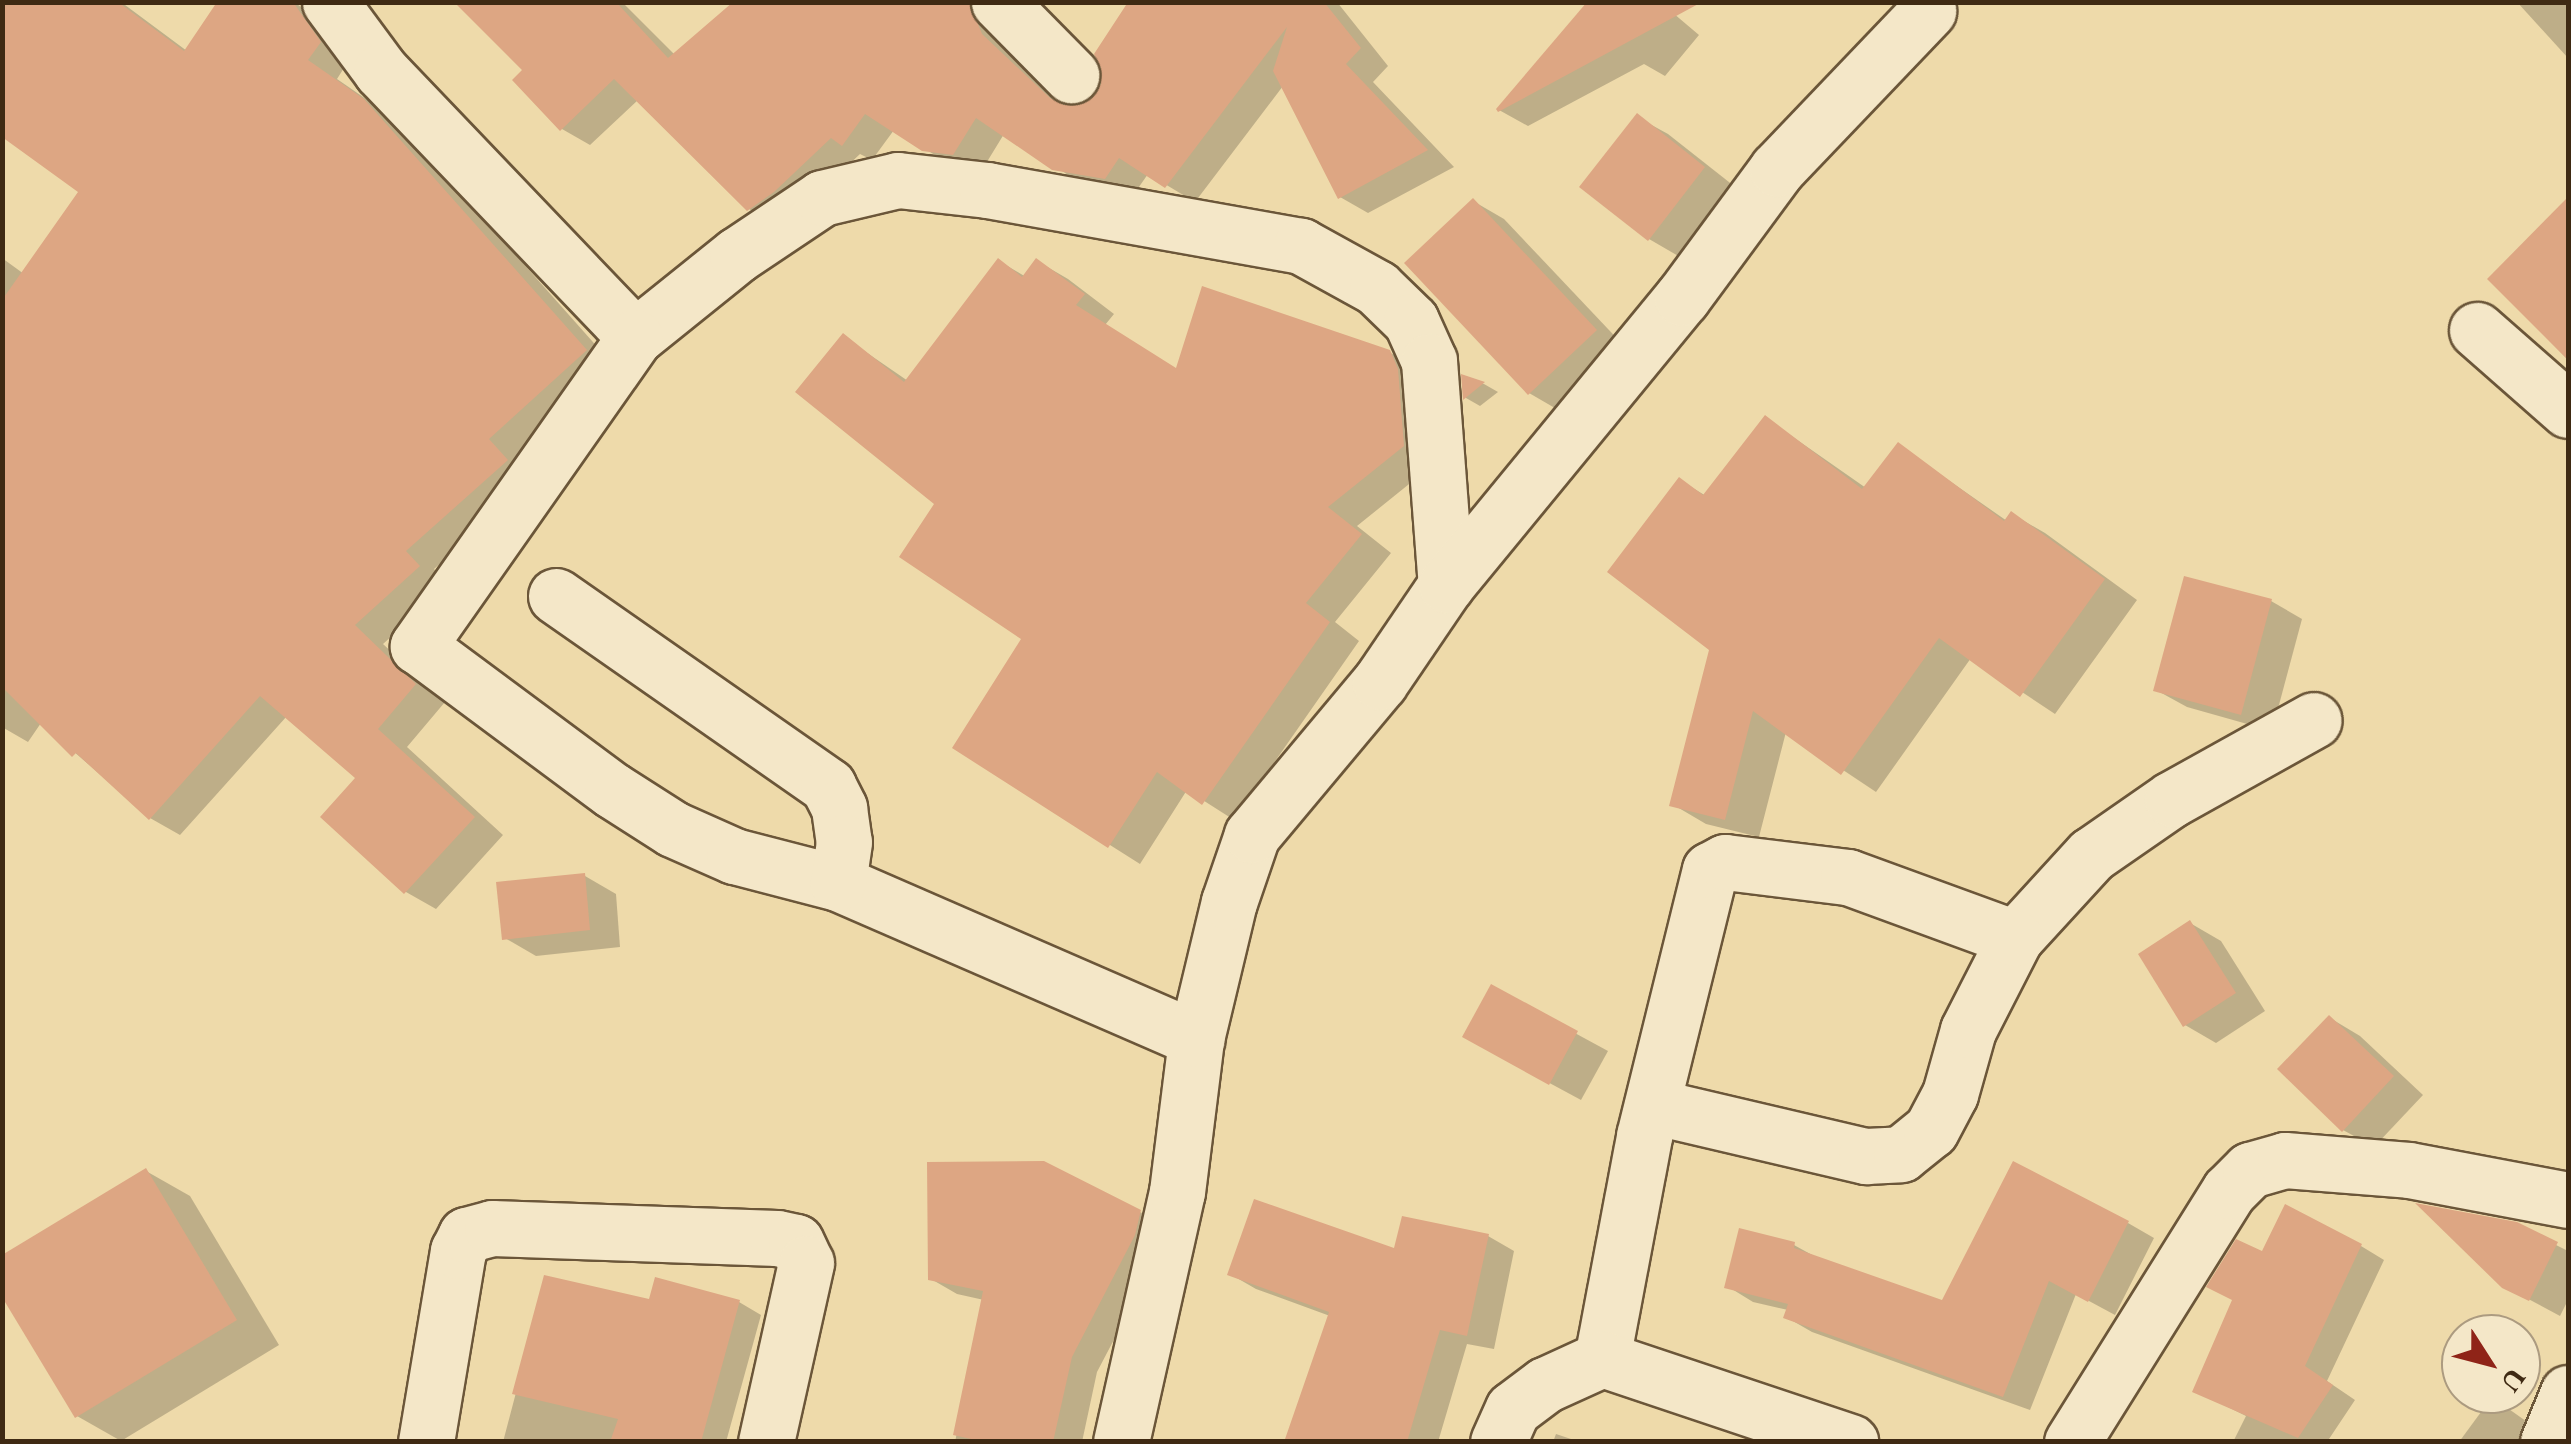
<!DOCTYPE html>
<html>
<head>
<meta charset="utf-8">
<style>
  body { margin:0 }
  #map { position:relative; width:2571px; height:1444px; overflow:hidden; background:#eedaaa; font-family:"EB Garamond",serif }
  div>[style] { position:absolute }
  .shadow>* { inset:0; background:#0003 }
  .building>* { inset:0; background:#dda683 }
  .roads { filter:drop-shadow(2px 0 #6b5639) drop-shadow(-2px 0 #6b5639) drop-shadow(0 2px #6b5639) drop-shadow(0 -2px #6b5639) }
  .street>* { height:55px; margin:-27.5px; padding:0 27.5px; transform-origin:27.5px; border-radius:27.5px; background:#f4e7c8 }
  span { translate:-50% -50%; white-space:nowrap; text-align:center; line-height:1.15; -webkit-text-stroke:10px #f4e7c8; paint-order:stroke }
  .frame { position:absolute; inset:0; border:5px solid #3f2a13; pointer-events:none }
  .north { position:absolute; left:2441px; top:1314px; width:100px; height:100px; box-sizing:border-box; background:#f4e7c8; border:2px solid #ac9b80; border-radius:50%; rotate:126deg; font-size:28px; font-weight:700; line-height:40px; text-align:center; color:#3f2a13 }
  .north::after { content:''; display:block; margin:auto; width:35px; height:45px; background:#8f2418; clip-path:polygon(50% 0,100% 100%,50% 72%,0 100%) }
</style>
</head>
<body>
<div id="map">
  <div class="shadow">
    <div style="clip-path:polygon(2px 2px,121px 2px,187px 51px,220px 2px,294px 2px,329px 27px,349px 60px,337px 79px,395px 119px,616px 368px,536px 478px,434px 569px,448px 585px,383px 644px,445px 702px,407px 747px,503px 835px,436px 909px,406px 892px,359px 778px,287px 716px,180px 835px,150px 818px,41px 723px,28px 742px,2px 727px,2px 258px,24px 274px,82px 192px)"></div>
    <div style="clip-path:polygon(457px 2px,622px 2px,675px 55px,737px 2px,971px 2px,997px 24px,1010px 53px,1068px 108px,1078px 108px,1094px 100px,1103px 85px,1131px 2px,1337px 2px,1388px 66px,1373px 82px,1454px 167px,1368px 213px,1340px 197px,1283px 86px,1195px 202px,1148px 174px,1134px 194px,1084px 185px,1004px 134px,982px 170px,953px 166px,894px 130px,872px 160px,860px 154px,803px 208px,777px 225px,749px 209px,638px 100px,590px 145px,562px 129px,526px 70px)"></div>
    <div style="clip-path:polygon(1660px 2px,1699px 35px,1665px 76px,1644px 64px,1528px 126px,1499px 110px)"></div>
    <div style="clip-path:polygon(2517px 2px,2568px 2px,2568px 58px)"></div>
    <div style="clip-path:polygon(1637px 117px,1668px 134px,1734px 186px,1680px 257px,1649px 239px)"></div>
    <div style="clip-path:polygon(1473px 201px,1504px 219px,1626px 348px,1560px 411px,1529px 393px)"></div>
    <div style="clip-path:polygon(2568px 201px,2568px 360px,2490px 279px)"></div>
    <div style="clip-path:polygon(999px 261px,1026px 277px,1037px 261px,1068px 279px,1114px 314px,1105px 325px,1177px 370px,1389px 352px,1420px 370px,1434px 464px,1357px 526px,1391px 553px,1335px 622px,1359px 641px,1234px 820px,1187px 790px,1140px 864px,955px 747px,1025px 639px,937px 503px,844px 337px,908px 381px)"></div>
    <div style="clip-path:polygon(1464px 378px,1484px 384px,1498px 392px,1480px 406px,1466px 398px)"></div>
    <div style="clip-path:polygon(1766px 418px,1866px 488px,1898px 445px,2007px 521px,2012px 514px,2045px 533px,2137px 600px,2055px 714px,1971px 658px,1876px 792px,1786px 732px,1759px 837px,1706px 824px,1672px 804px,1712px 649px,1680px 480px,1706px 496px)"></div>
    <div style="clip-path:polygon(2271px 601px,2302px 619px,2272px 731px,2187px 707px,2156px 690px)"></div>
    <div style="clip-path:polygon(585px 876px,616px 894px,620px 947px,536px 956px,505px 938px)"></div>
    <div style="clip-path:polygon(2190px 923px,2221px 941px,2265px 1011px,2216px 1043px,2185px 1025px)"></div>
    <div style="clip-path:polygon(1492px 988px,1608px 1051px,1581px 1100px,1496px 1054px)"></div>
    <div style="clip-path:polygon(2330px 1018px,2360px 1036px,2423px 1095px,2374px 1147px,2343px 1130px)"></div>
    <div style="clip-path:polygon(146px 1171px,190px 1196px,279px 1345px,121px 1441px,77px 1416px)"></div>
    <div style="clip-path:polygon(1140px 1212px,1166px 1228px,1161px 1250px,1097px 1372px,1082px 1442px,955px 1442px,984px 1300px,957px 1294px,931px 1279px)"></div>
    <div style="clip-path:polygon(2128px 1223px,2154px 1238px,2115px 1315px,2076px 1294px,2030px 1410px,1812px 1332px,1786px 1317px,1788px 1310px,1753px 1302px,1727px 1286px,1794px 1245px,1823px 1261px,1943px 1303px)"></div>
    <div style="clip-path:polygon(2516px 1225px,2568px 1251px,2568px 1300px,2560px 1316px,2504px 1286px)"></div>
    <div style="clip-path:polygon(1488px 1236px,1514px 1251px,1494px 1349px,1467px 1344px,1438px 1442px,1287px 1442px,1330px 1316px,1256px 1289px,1230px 1274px)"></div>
    <div style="clip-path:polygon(2361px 1246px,2384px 1260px,2327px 1381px,2355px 1400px,2327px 1442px,2233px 1442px,2246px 1416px,2196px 1391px,2263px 1254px)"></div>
    <div style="clip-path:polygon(546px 1278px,651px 1302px,739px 1302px,761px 1315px,726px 1442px,503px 1442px)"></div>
    <div style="clip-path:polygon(2492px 1397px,2547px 1436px,2545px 1442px,2459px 1442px)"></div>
    <div style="clip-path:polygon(1556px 1434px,1580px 1442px,1553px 1442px)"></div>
  </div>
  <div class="building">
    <div style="clip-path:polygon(2px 2px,118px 2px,184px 51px,217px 2px,293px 2px,321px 42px,308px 60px,364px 99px,587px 350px,489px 439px,508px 460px,406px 551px,420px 566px,355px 625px,416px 684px,378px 729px,475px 817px,404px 894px,320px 817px,355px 778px,260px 696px,149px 820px,76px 753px,72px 757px,2px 687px,2px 300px,78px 192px,2px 137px)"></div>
    <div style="clip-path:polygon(454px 2px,616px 2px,668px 58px,733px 2px,969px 2px,982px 34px,1050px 98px,1064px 105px,1078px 105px,1092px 98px,1101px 84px,1101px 68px,1094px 54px,1128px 2px,1324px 2px,1361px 48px,1346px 64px,1428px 150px,1338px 199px,1273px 71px,1287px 27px,1165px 188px,1119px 158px,1105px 179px,1052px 170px,976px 118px,953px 155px,922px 151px,865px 114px,842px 146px,831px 138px,774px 192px,747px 211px,614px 79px,560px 131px,512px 80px,522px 70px)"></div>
    <div style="clip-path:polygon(1587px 2px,1702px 2px,1498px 112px,1496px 109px)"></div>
    <div style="clip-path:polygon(1637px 113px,1705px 167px,1648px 241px,1579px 187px)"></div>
    <div style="clip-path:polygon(2568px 197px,2568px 360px,2487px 279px)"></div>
    <div style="clip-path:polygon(1473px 198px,1597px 330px,1528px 395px,1404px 263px)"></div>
    <div style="clip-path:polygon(998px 258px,1022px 277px,1036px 258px,1085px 294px,1076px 305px,1176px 368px,1202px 286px,1390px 350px,1398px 369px,1404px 446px,1328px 507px,1362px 534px,1306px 603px,1330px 622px,1202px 805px,1157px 772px,1108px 848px,952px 748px,1021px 639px,899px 557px,934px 504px,795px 392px,843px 333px,904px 382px)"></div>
    <div style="clip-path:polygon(1461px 374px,1485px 382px,1463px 400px)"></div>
    <div style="clip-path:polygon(1765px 415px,1862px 489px,1898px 442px,2004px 521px,2011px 511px,2105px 579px,2020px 697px,1939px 638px,1841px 775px,1753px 711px,1725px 820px,1669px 806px,1709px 650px,1607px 572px,1679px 477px,1703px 495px)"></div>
    <div style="clip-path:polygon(2184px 576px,2272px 599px,2241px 715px,2153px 691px)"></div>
    <div style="clip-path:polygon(585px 873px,590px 930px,502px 940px,496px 882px)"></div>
    <div style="clip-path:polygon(2190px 920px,2236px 993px,2183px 1027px,2138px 954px)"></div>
    <div style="clip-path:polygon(1491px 984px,1578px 1031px,1549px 1085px,1462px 1037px)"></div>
    <div style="clip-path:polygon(2329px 1015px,2394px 1076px,2342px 1132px,2277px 1069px)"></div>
    <div style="clip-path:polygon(1044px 1161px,1141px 1210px,1135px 1235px,1072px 1357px,1053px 1442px,985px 1442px,953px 1435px,983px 1291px,928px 1280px,927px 1162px)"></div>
    <div style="clip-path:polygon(2013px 1161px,2129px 1221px,2088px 1302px,2049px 1281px,2003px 1397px,1783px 1318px,1788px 1304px,1724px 1288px,1739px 1228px,1795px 1242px,1794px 1248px,1942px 1300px)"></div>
    <div style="clip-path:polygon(146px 1168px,237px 1320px,75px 1418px,2px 1297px,2px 1255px)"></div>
    <div style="clip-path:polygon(1254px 1199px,1394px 1248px,1402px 1216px,1489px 1234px,1467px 1336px,1440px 1330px,1407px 1442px,1284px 1442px,1329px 1312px,1227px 1275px)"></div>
    <div style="clip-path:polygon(2415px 1203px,2517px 1222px,2558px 1242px,2529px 1301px,2502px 1288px)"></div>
    <div style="clip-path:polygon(2285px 1204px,2362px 1244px,2305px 1366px,2333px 1385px,2298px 1438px,2192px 1392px,2232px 1300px,2206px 1287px,2236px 1239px,2262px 1251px)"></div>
    <div style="clip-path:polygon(544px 1275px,649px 1299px,655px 1277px,740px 1300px,701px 1442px,610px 1442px,618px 1419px,512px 1394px)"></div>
  </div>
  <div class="roads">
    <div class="street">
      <div style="left:330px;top:2px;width:86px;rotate:53.5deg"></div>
      <div style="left:381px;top:71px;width:368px;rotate:46.3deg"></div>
      <div style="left:635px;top:337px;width:131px;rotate:-38.8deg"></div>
      <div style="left:737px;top:255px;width:102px;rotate:-33.8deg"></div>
      <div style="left:822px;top:198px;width:78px;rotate:-13.3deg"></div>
      <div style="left:898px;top:180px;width:90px;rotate:6.4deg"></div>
      <div style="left:987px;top:190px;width:319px;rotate:10.1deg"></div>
      <div style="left:1301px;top:246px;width:87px;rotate:28.9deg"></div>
      <div style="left:1377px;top:288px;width:47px;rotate:44.1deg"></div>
      <div style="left:1411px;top:321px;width:44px;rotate:65.8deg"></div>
      <div style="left:1429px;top:361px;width:225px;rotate:85.7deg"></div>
      <div style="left:999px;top:2px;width:103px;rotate:45.4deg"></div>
      <div style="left:2477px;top:330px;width:121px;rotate:41.3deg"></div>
      <div style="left:635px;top:337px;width:378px;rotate:125.1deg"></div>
      <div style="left:418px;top:646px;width:242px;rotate:36.6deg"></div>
      <div style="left:612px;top:790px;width:72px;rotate:32.6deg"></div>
      <div style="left:673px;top:829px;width:67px;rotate:23.9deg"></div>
      <div style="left:734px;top:856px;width:107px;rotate:14.6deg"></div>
      <div style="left:838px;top:883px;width:391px;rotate:23.5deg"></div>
      <div style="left:556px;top:596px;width:332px;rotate:34.9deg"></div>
      <div style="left:828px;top:786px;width:25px;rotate:63deg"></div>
      <div style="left:839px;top:808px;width:34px;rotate:82deg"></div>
      <div style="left:844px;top:842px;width:41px;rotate:98.3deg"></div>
      <div style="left:1652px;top:1106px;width:220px;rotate:13.2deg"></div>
      <div style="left:1866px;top:1156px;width:35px;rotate:-3deg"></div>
      <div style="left:1901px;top:1154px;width:38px;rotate:-39deg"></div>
      <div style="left:1931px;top:1130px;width:41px;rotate:-62.2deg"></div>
      <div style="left:1950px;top:1094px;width:66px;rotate:-74.3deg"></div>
      <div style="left:1968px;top:1030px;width:103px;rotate:-62.9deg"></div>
      <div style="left:2015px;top:938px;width:113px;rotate:-47.5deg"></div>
      <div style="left:2091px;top:855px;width:98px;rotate:-34.7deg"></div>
      <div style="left:2172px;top:799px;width:162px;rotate:-29.1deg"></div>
      <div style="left:1602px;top:1359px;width:227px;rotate:-79.3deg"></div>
      <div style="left:1644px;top:1136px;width:274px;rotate:-76.1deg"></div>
      <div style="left:1710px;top:870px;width:17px;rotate:-28deg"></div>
      <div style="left:1725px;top:862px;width:124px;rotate:7deg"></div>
      <div style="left:1848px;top:877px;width:178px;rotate:20.1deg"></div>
      <div style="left:426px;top:1442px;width:194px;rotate:-80.5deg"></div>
      <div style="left:458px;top:1251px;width:18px;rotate:-63deg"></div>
      <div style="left:466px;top:1235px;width:27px;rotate:-15deg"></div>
      <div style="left:492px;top:1228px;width:285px;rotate:2deg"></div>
      <div style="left:777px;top:1238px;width:19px;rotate:12deg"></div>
      <div style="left:796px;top:1242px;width:23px;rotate:65deg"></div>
      <div style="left:806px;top:1263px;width:183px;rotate:102.6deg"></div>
      <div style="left:1121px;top:1442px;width:256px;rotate:-77.4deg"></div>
      <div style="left:1177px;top:1192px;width:154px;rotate:-82.9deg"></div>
      <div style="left:1196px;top:1039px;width:141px;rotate:-76.5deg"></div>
      <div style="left:1229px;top:902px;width:71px;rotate:-71.1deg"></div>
      <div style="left:1252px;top:835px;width:199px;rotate:-50.1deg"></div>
      <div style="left:1380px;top:682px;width:117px;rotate:-55.8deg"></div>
      <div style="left:1446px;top:585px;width:372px;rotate:-50.6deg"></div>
      <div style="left:1682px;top:298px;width:160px;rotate:-53.6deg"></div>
      <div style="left:1777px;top:169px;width:219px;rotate:-46.3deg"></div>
      <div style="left:1498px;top:1442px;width:36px;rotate:-66deg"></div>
      <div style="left:1513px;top:1409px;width:40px;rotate:-37deg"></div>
      <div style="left:1545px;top:1385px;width:63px;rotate:-24.5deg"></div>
      <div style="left:1602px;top:1359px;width:262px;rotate:18.5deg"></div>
      <div style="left:2072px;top:1442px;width:296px;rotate:-58deg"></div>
      <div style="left:2229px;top:1191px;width:30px;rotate:-45deg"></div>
      <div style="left:2250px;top:1170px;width:36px;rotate:-16deg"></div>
      <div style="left:2285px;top:1160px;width:124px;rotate:4.6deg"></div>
      <div style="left:2409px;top:1170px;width:162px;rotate:10.7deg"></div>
      <div style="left:2548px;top:1442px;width:53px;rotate:-67.8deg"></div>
    </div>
  </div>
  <div class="frame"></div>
  <div class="north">U</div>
</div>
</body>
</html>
